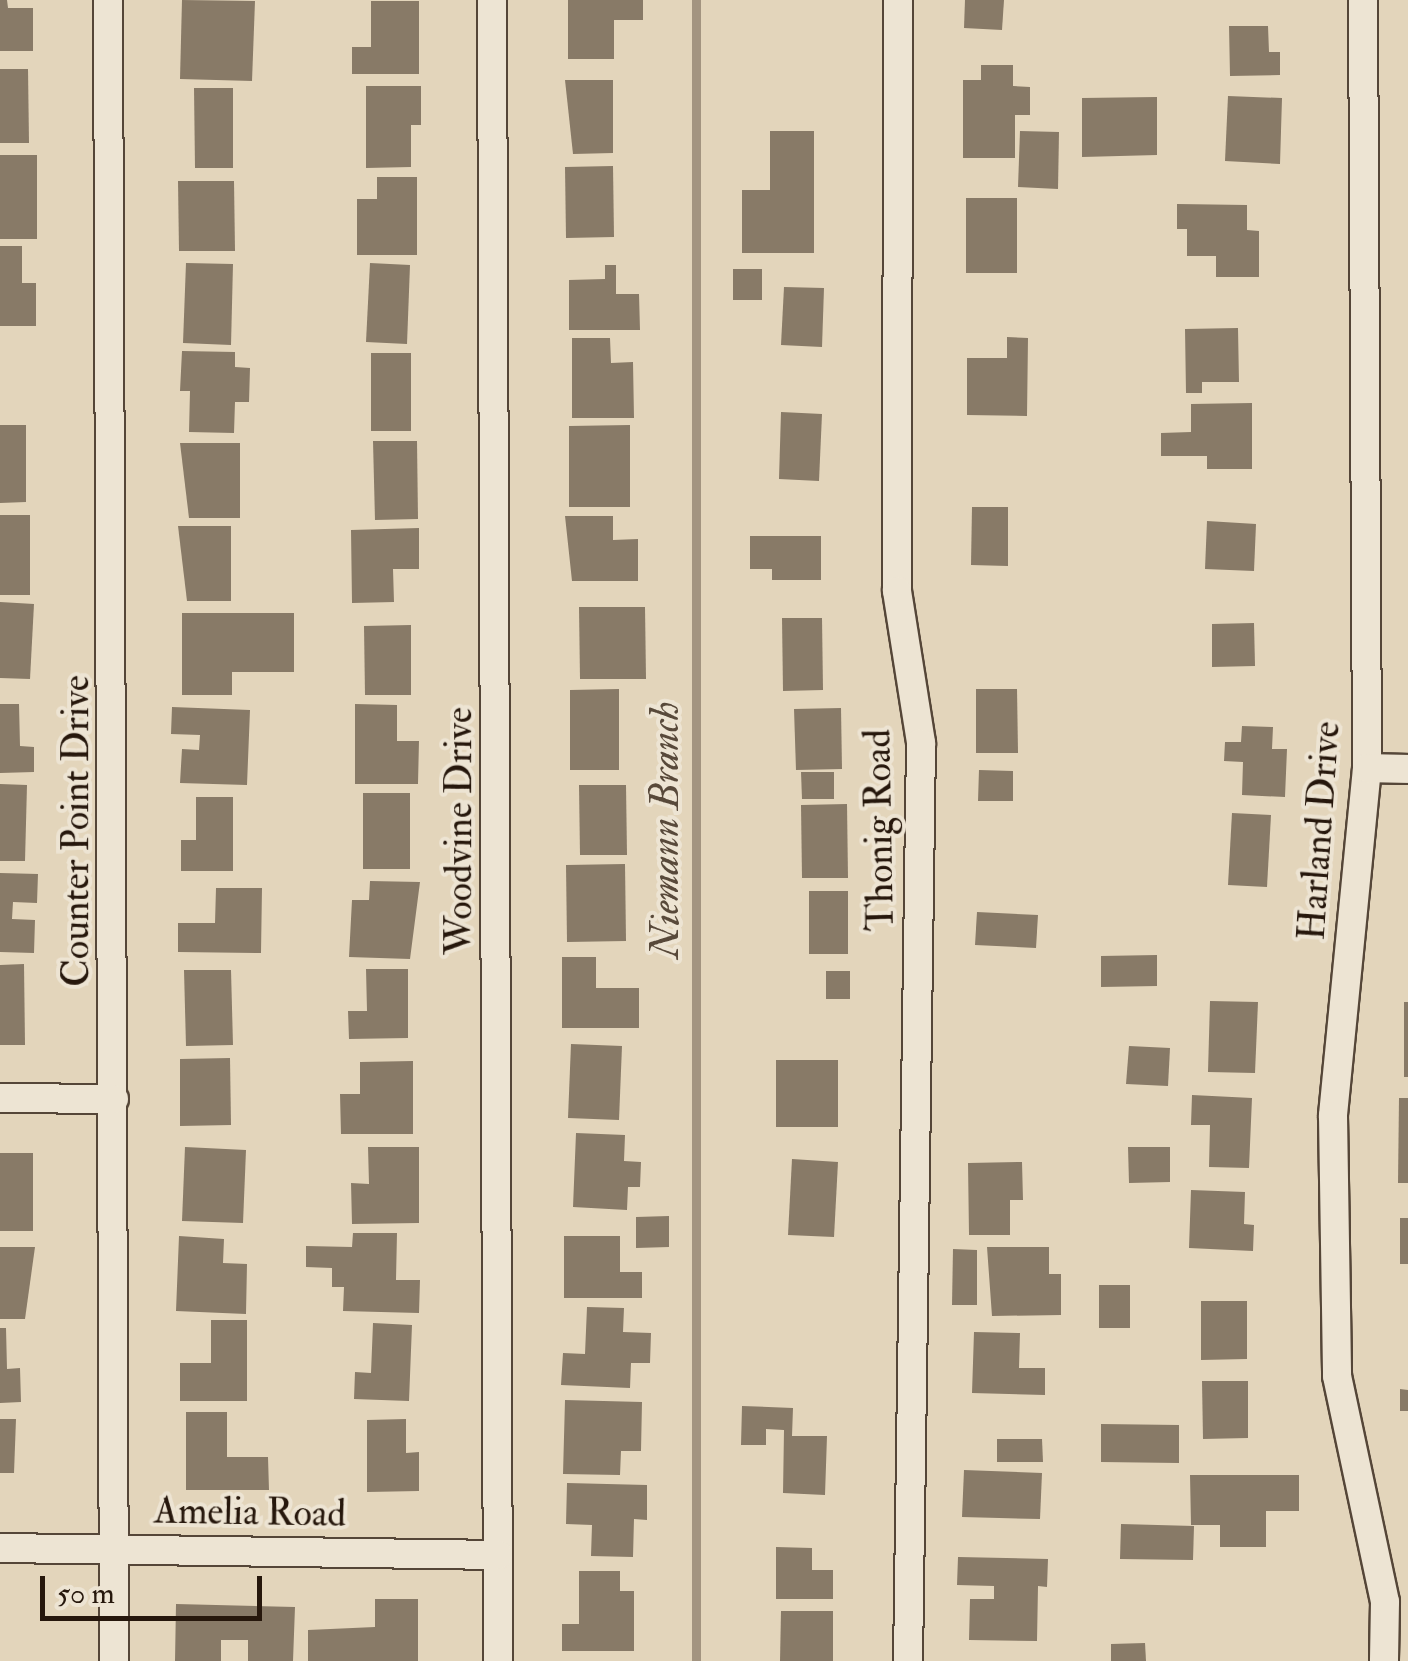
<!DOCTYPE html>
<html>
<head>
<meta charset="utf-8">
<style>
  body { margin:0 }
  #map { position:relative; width:1408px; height:1661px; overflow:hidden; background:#e3d5bb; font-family:"IM FELL Double Pica",serif }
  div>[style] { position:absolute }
  .stream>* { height:9px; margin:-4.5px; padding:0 4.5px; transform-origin:4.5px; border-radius:4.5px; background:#a39480 }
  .building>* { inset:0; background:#887a67 }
  .roads { filter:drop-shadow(2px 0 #554638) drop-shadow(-2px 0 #554638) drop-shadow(0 2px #554638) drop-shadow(0 -2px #554638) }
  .street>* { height:28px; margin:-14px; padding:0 14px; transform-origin:14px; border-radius:14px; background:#ede4d3 }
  span { translate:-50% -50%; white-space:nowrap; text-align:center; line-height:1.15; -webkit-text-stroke:8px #ede4d3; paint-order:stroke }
  .street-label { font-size:38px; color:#26170c }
  .water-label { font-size:40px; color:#58493a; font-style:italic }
  .scale { position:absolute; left:40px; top:1576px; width:222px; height:45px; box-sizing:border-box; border:5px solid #26170c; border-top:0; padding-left:12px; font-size:30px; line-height:35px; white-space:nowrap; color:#26170c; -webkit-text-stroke:8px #ede4d3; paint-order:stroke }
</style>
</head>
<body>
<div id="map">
  <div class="stream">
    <div style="left:696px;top:1661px;width:1661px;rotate:-90deg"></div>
  </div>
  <div class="building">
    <div style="clip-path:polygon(0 0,7px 0,8px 8px,33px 8px,33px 51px,0 51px)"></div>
    <div style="clip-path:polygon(182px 0,255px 1px,252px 81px,180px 79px)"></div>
    <div style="clip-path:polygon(568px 0,643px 0,643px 20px,614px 20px,614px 59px,568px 59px)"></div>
    <div style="clip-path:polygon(965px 0,1004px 0,1002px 30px,964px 28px)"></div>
    <div style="clip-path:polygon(371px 1px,419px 1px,419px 74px,352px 74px,352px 47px,371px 47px)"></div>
    <div style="clip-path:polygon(1229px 26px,1268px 26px,1269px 52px,1280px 52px,1280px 75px,1230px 76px)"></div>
    <div style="clip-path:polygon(981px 65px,1013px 65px,1013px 86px,1030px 87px,1030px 115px,1015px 115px,1015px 158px,963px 158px,963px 80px,981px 80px)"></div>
    <div style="clip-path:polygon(0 69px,28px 69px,29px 143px,0 143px)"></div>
    <div style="clip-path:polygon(565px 80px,613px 80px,613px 153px,573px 154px)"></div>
    <div style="clip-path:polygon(366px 86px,421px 86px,421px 125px,411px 125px,411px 167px,366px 168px)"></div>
    <div style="clip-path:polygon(194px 88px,233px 88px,233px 168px,195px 168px)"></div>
    <div style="clip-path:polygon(1228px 96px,1282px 98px,1280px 164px,1225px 161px)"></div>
    <div style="clip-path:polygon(1157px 97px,1157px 155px,1082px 157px,1082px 98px)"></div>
    <div style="clip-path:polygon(770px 131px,814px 131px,814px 253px,742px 253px,742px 190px,770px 190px)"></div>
    <div style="clip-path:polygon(1020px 131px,1059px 132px,1058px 189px,1018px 187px)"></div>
    <div style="clip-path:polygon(0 155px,37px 155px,37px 239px,0 239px)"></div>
    <div style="clip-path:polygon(613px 166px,614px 237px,566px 238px,565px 167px)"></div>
    <div style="clip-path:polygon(377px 177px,417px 177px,417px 255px,357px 255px,357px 199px,377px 199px)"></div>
    <div style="clip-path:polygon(178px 181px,234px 181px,235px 251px,179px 251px)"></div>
    <div style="clip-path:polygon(966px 198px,1017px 198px,1017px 273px,966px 273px)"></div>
    <div style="clip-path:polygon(1177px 204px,1247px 205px,1247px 230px,1259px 231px,1259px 277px,1216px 277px,1216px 256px,1187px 256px,1187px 229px,1177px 229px)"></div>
    <div style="clip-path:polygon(0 246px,22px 246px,22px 283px,36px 283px,36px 326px,0 326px)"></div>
    <div style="clip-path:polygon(186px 263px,233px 264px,231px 345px,183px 343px)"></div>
    <div style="clip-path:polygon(370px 263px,410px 265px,407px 344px,366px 342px)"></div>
    <div style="clip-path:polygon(605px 265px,616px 265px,616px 294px,639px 294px,640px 330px,569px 330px,569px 280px,605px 279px)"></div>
    <div style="clip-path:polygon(733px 269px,762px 269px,762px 300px,733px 300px)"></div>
    <div style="clip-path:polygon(784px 287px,824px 288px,822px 347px,781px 345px)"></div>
    <div style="clip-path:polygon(1238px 328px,1239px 382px,1202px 382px,1202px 393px,1186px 393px,1185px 329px)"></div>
    <div style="clip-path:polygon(1007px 337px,1028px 338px,1027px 416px,967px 415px,967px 358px,1007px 358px)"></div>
    <div style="clip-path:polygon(572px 338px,610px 338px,611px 363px,633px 362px,634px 418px,572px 418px)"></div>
    <div style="clip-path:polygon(182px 351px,235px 352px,235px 367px,250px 368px,249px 402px,235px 402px,234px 433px,189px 432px,190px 391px,180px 391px)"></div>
    <div style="clip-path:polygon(371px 353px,411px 353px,411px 431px,371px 431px)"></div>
    <div style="clip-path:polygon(1252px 403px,1252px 469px,1207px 469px,1207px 456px,1161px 456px,1161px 433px,1191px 432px,1191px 404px)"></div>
    <div style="clip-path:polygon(781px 412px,822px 414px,819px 481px,779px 479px)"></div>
    <div style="clip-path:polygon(0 425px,26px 425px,26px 502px,0 503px)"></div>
    <div style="clip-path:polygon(630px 425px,630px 507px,569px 507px,569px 426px)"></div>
    <div style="clip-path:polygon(373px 441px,417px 441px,418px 519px,375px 520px)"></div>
    <div style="clip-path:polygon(180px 443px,240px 443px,240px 518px,189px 518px)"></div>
    <div style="clip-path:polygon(972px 507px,1008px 507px,1008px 566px,971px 565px)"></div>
    <div style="clip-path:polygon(0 515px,30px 515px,30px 595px,0 595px)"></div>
    <div style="clip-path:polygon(565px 516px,613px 516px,613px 540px,638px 539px,638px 581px,572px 581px)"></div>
    <div style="clip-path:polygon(1207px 521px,1256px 524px,1254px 571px,1205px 569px)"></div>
    <div style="clip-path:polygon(178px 526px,231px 526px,231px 601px,187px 601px)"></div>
    <div style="clip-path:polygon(419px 528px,419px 569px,393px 569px,394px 602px,352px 603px,351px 530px)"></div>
    <div style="clip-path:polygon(750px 536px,821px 536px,821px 580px,772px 580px,772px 569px,750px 569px)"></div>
    <div style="clip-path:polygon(0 602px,34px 604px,30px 679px,0 678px)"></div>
    <div style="clip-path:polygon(579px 607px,645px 607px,646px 679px,580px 679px)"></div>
    <div style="clip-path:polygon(182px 613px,294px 613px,294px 672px,232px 672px,232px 695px,182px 695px)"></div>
    <div style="clip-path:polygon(782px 618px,822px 618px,823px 690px,783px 691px)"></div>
    <div style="clip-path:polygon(1254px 623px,1255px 666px,1212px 667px,1212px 624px)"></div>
    <div style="clip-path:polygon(411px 625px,411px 695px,365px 695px,364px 626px)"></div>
    <div style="clip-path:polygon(619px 689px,619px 770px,570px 770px,570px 690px)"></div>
    <div style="clip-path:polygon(976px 689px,1017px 689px,1018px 753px,976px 753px)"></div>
    <div style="clip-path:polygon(0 704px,19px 704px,20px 746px,34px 747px,34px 772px,0 773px)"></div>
    <div style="clip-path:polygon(355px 704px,397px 705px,397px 741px,419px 741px,418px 784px,355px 784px)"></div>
    <div style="clip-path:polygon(172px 707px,250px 710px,247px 785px,180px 783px,182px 749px,199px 750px,200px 735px,171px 734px)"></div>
    <div style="clip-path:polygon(841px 708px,842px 769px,796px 770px,794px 709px)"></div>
    <div style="clip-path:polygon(1242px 726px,1273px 727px,1272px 749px,1287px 749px,1285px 797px,1242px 795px,1243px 762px,1224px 761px,1225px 742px,1241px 742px)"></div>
    <div style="clip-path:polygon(979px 770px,1013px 771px,1013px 801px,978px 801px)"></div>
    <div style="clip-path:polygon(801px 772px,834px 772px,834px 799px,802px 799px)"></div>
    <div style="clip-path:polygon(0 784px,27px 785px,25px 861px,0 861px)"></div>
    <div style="clip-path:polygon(579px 785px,626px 785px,627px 855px,580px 855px)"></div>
    <div style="clip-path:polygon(363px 793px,410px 793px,410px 869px,363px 869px)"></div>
    <div style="clip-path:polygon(196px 797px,233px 797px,233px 871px,181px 871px,181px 840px,196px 840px)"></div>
    <div style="clip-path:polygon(847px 804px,848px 878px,802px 878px,801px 805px)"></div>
    <div style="clip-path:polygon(1232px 813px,1271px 815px,1267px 887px,1228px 885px)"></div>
    <div style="clip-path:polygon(625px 864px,626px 941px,567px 942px,566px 865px)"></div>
    <div style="clip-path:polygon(0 873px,38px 874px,37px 903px,13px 902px,12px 919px,35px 920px,34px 953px,0 952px)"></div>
    <div style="clip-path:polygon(370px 881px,420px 882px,410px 959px,349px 957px,352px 900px,369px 900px)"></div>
    <div style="clip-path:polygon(216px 888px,262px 888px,261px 953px,178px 952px,178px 923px,215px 923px)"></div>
    <div style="clip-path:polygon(809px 891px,848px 891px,848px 954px,809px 954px)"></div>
    <div style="clip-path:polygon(977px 912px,1038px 915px,1036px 948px,975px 945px)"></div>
    <div style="clip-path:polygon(1157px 955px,1157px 986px,1101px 987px,1101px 956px)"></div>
    <div style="clip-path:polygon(562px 957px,596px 957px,596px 988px,639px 988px,639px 1028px,562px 1028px)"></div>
    <div style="clip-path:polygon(24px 964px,25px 1045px,0 1045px,0 965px)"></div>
    <div style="clip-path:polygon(366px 969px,408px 969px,408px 1038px,349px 1039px,348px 1011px,367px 1011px)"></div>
    <div style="clip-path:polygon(184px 970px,231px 970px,233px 1045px,186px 1046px)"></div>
    <div style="clip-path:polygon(826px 971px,850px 971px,850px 999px,826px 999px)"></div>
    <div style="clip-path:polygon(1210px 1001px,1258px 1002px,1255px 1073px,1208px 1072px)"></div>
    <div style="clip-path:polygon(1404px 1002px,1408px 1002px,1408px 1077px,1404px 1077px)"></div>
    <div style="clip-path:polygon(571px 1044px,622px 1046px,619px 1120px,568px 1118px)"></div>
    <div style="clip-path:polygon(1129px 1046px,1170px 1048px,1168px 1086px,1126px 1084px)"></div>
    <div style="clip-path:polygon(230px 1058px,231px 1125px,180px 1126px,180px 1059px)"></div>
    <div style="clip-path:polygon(776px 1060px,838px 1060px,838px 1127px,776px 1127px)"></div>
    <div style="clip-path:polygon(413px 1061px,413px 1134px,341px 1134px,340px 1094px,360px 1094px,360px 1062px)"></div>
    <div style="clip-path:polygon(1192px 1095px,1252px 1098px,1249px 1168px,1209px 1167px,1210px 1125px,1191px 1125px)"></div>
    <div style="clip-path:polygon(1399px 1098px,1408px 1098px,1408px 1183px,1398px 1183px)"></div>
    <div style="clip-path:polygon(576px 1133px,625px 1135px,624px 1161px,641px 1162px,640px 1187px,628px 1187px,627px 1210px,573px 1207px)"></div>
    <div style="clip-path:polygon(185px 1147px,246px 1150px,243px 1223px,182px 1221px)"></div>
    <div style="clip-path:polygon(368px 1147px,419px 1147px,419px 1223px,352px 1224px,351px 1183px,369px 1184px)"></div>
    <div style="clip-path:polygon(1128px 1147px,1170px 1147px,1170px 1182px,1129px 1183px)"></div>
    <div style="clip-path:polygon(0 1153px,33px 1153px,33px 1231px,0 1231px)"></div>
    <div style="clip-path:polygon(792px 1159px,838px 1162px,834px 1237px,788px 1235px)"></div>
    <div style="clip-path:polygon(1022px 1162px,1023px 1200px,1010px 1200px,1010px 1235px,969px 1235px,968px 1163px)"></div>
    <div style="clip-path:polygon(1191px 1190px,1245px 1192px,1244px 1224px,1254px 1225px,1253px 1251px,1189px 1248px)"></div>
    <div style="clip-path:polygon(669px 1216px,669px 1247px,636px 1248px,636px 1217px)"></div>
    <div style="clip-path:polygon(1400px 1218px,1408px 1218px,1408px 1264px,1400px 1264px)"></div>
    <div style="clip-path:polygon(353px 1233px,397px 1233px,396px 1280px,420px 1280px,419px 1313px,343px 1311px,344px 1287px,332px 1287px,332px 1268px,306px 1267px,306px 1246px,352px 1247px)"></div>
    <div style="clip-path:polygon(179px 1236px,224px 1239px,223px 1263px,247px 1264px,246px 1314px,176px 1311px)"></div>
    <div style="clip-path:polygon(564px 1236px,620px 1236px,620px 1272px,642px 1272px,642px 1298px,564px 1298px)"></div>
    <div style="clip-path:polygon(0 1247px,35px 1247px,25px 1319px,0 1319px)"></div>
    <div style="clip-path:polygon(987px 1247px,1049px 1247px,1049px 1274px,1061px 1274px,1061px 1315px,992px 1316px)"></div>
    <div style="clip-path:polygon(953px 1249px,977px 1250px,977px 1305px,952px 1305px)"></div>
    <div style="clip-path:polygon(1099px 1285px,1130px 1285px,1130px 1328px,1099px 1328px)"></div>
    <div style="clip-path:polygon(1201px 1301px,1247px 1301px,1247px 1359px,1201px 1360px)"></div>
    <div style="clip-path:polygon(587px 1307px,624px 1308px,623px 1332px,651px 1333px,650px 1363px,631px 1363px,630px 1388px,561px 1385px,563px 1353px,585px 1354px)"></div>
    <div style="clip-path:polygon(211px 1320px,247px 1320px,247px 1401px,180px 1401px,180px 1363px,211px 1363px)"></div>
    <div style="clip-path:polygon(373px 1323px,412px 1325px,409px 1401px,354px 1399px,355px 1372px,371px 1373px)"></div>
    <div style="clip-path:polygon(0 1328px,6px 1328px,7px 1369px,20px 1368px,21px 1402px,0 1403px)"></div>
    <div style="clip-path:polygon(974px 1332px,1020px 1333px,1019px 1368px,1045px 1368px,1045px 1395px,972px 1393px)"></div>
    <div style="clip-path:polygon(1202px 1381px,1248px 1381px,1248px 1438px,1203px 1439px)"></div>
    <div style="clip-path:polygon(1400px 1389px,1408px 1390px,1408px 1411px,1400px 1411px)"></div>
    <div style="clip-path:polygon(565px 1400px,642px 1402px,641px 1451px,621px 1451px,620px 1475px,563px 1474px)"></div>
    <div style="clip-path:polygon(742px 1406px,793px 1408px,792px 1436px,827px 1436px,825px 1495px,783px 1493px,784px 1430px,766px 1429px,766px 1445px,741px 1445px)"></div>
    <div style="clip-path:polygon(186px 1412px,227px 1412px,227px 1457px,268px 1457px,269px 1490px,186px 1490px)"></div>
    <div style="clip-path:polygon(0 1419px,16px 1419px,14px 1473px,0 1473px)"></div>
    <div style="clip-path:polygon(406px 1419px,406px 1453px,419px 1452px,419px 1491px,367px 1492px,367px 1420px)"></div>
    <div style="clip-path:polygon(1101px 1424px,1179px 1425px,1179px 1463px,1101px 1462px)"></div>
    <div style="clip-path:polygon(997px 1439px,1042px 1439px,1043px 1462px,997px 1462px)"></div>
    <div style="clip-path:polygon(964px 1470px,1042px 1473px,1040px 1519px,962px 1517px)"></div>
    <div style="clip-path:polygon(1190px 1475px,1299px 1475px,1299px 1511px,1266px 1511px,1266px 1547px,1220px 1547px,1220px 1525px,1191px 1525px)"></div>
    <div style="clip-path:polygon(567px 1483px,647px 1485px,647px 1520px,634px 1519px,633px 1557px,591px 1556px,592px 1525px,566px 1524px)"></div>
    <div style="clip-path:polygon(1121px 1524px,1194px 1526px,1193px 1560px,1120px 1559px)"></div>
    <div style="clip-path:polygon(776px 1547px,812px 1548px,812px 1570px,833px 1570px,833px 1599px,776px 1599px)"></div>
    <div style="clip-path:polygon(958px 1557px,1048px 1559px,1047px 1587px,1038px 1586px,1037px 1641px,969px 1640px,970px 1599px,994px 1599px,994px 1586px,957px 1585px)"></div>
    <div style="clip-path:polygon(579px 1571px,620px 1571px,620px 1591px,634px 1591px,634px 1651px,562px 1651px,562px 1624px,579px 1624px)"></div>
    <div style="clip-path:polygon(375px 1599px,418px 1599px,418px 1661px,308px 1661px,308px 1630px,375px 1627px)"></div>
    <div style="clip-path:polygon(176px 1604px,295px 1607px,293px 1661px,248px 1661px,248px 1640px,221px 1640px,221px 1661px,175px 1661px)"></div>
    <div style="clip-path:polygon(781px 1611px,833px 1611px,833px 1661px,780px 1661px)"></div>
    <div style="clip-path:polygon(1145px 1643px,1146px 1661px,1111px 1661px,1111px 1644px)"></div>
  </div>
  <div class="roads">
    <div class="street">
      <div style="left:108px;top:0;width:1661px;rotate:89.79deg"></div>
      <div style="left:492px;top:0;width:1661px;rotate:89.79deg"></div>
      <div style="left:898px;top:0;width:591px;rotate:90.1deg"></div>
      <div style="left:897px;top:591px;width:154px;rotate:81deg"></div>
      <div style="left:921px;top:743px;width:918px;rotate:90.81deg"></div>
      <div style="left:1363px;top:0;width:768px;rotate:89.7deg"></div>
      <div style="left:1367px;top:768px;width:350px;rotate:95.6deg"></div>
      <div style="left:1333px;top:1116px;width:260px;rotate:89.1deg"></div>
      <div style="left:1337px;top:1376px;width:231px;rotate:78deg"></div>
      <div style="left:1385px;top:1602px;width:59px;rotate:91deg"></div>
      <div style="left:1367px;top:768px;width:41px;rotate:1.4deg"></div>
      <div style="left:0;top:1098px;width:114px;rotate:0.5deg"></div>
      <div style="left:0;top:1548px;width:498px;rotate:0.8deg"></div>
    </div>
  </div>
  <div class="street-label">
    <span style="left:880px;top:830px;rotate:-91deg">Thonig Road</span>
    <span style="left:77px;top:831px;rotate:-90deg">Counter Point Drive</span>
    <span style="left:460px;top:831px;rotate:-90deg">Woodvine Drive</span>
    <span style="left:1320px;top:831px;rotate:-86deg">Harland Drive</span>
    <span style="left:250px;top:1513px;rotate:1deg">Amelia Road</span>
  </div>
  <div class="water-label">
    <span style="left:666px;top:830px;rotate:-90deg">Niemann Branch</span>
  </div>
  <div class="scale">50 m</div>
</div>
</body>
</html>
